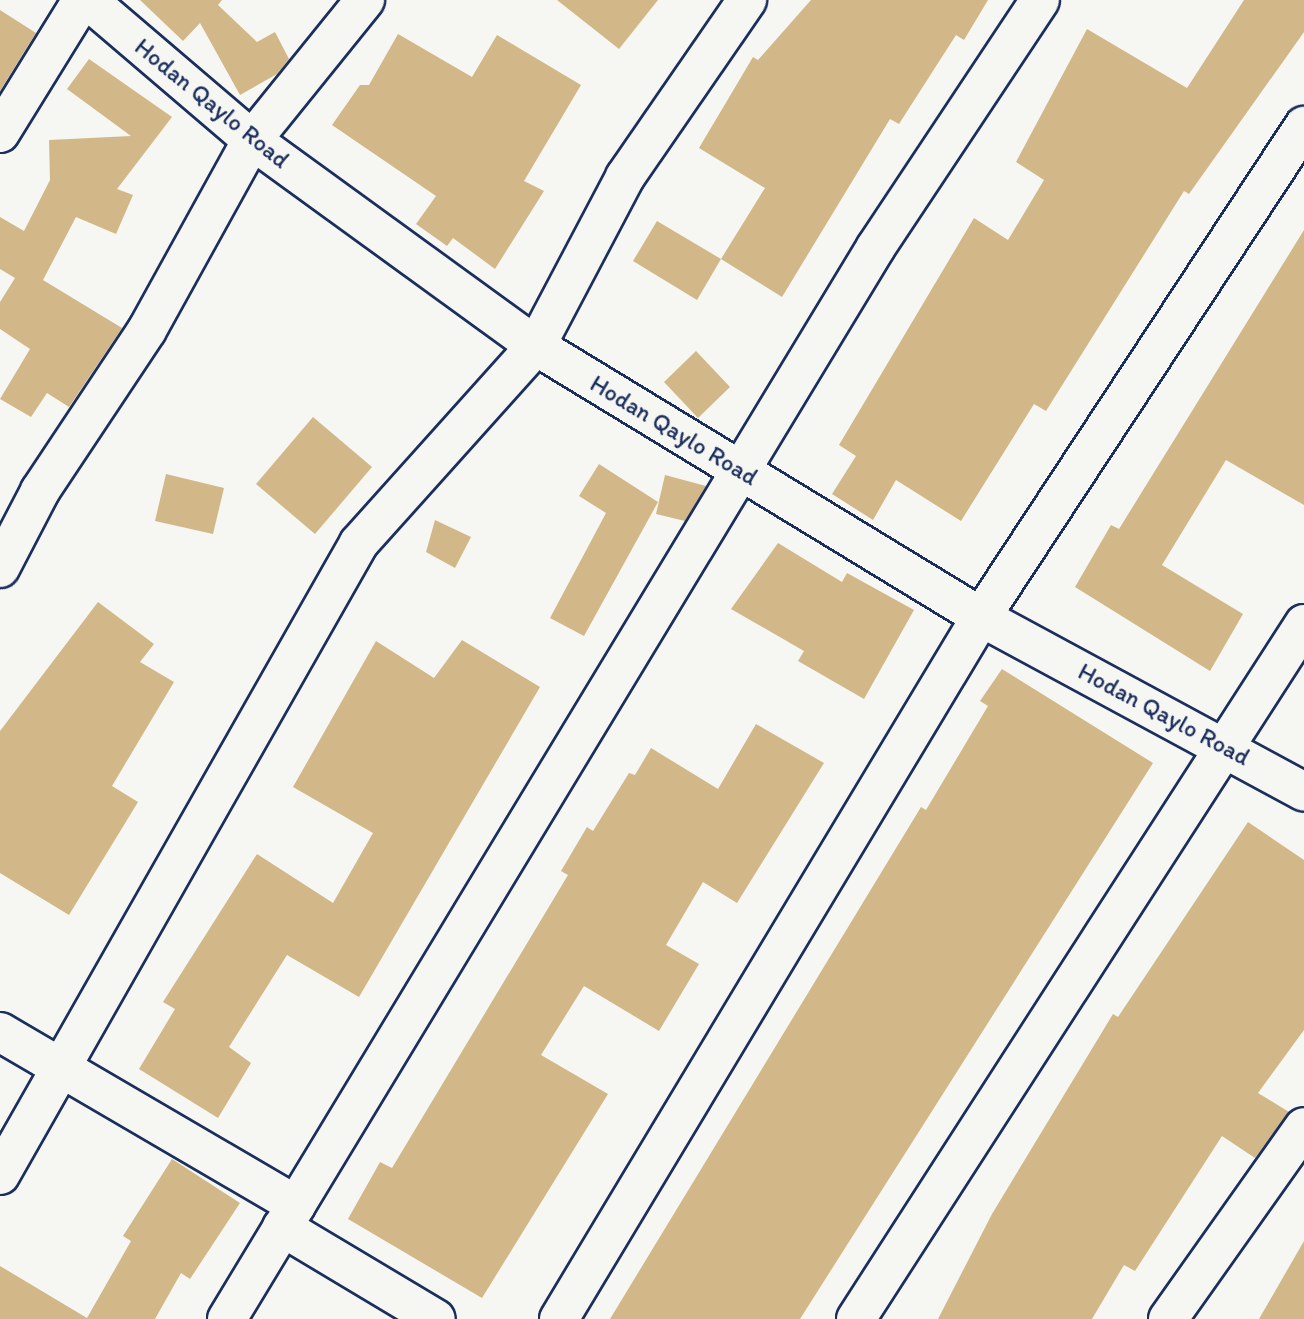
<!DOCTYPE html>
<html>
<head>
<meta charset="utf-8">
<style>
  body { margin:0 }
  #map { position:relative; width:1304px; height:1319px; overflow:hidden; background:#f6f6f2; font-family:Itim,sans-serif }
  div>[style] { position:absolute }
  .building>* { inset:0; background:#d2b888 }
  .roads { filter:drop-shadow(2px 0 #1b2f5e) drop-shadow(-2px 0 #1b2f5e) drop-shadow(0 2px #1b2f5e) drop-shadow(0 -2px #1b2f5e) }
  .minor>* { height:38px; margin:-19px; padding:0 19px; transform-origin:19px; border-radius:19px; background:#f6f6f2 }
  span { translate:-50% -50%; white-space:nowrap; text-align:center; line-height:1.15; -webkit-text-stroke:5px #f6f6f2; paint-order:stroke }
  .street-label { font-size:24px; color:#1b2f5e }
</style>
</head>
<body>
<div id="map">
  <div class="building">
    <div style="clip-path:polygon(140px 0,222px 0,218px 5px,257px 42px,275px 32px,289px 59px,277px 74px,240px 95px,200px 23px,183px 41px)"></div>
    <div style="clip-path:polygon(557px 0,658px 0,619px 49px)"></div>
    <div style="clip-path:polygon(811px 0,988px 0,964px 40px,956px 35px,899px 124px,890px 119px,782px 297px,721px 259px,765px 188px,699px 148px,753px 57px,758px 60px)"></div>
    <div style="clip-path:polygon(1244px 0,1304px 0,1304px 32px,1189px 194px,1184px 191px,1046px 411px,1034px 404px,961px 521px,896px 480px,873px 520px,832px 494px,856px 456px,839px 445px,974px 218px,1008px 240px,1044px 180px,1016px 162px,1087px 29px,1187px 88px)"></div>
    <div style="clip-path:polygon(0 10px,36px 33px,0 91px)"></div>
    <div style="clip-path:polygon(398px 34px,472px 77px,497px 35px,581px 85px,524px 181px,544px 191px,495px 269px,453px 238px,447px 246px,416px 224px,436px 196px,332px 125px,360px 85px,369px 85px)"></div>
    <div style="clip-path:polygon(89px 59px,172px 117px,117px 189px,133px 195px,116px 234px,76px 217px,43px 280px,122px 328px,69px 407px,47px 393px,31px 417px,0 399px,30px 349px,0 329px,0 302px,15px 278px,0 269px,0 217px,24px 231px,50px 180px,49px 140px,131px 136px,67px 89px)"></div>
    <div style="clip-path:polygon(657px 221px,721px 259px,697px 300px,633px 261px)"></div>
    <div style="clip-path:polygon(1304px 230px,1304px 505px,1226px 460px,1162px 565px,1243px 614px,1210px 671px,1075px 587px,1111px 525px,1119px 529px)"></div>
    <div style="clip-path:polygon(696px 351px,730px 387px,698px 418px,664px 382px)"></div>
    <div style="clip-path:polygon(313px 417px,372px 467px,315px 534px,256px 484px)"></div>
    <div style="clip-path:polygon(599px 464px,658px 502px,584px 636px,550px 618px,606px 513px,579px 496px)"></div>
    <div style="clip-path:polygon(166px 474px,224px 488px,213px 534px,155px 521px)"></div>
    <div style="clip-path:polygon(665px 475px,706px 486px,685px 521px,656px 514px)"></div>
    <div style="clip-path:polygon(435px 520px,471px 537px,455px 568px,426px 552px)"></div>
    <div style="clip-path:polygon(778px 543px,842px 582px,847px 573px,914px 610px,864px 699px,798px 661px,804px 651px,731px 609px)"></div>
    <div style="clip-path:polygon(98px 602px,154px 644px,140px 662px,174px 682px,112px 786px,138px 802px,69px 915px,0 873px,0 731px)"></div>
    <div style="clip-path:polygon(462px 640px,540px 687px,359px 997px,287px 955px,229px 1047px,251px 1063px,218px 1118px,139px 1069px,175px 1009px,163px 1002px,257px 854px,333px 903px,373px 833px,293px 787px,376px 641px,434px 678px)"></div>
    <div style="clip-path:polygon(1002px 669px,1153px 763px,800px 1319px,610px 1319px,921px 807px,926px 810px,988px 706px,980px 701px)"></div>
    <div style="clip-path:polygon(756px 724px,824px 763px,737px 903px,703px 882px,666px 945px,699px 964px,659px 1031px,584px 986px,541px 1055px,608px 1094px,482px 1298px,348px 1219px,380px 1162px,392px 1168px,568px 875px,561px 871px,587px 827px,593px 831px,629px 773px,635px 775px,651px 748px,718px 789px)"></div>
    <div style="clip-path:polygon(1248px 822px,1304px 860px,1304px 1030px,1258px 1093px,1289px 1112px,1255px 1158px,1222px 1136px,1135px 1271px,1124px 1265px,1092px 1319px,938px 1319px,992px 1214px,1113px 1014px,1118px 1017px)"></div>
    <div style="clip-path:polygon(172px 1159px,240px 1203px,190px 1279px,181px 1273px,155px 1319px,0 1319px,0 1266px,87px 1318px,131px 1241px,123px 1236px)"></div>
    <div style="clip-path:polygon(1304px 1241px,1304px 1319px,1259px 1319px)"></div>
  </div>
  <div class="roads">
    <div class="minor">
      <div style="left:88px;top:0;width:216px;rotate:40.5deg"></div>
      <div style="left:252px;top:140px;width:351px;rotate:36deg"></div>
      <div style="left:536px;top:346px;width:521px;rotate:31.34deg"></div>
      <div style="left:981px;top:617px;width:367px;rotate:28.4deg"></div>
      <div style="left:0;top:133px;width:156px;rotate:-58.3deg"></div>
      <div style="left:0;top:568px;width:87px;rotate:-62.5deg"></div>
      <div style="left:40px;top:491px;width:193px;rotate:-56.4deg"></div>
      <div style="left:147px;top:330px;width:217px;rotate:-61.1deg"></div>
      <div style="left:252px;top:140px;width:180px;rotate:-51.1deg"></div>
      <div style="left:0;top:1032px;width:343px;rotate:30.3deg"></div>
      <div style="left:0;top:1175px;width:727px;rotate:-60.4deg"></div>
      <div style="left:359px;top:543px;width:265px;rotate:-48.1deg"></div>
      <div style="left:536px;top:346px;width:191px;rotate:-62.2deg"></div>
      <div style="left:625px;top:177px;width:215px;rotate:-55.4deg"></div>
      <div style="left:282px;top:1227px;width:179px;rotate:30.9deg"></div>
      <div style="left:227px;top:1319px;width:1253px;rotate:-58.81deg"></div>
      <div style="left:876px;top:247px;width:296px;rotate:-56.4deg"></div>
      <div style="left:559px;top:1319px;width:819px;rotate:-58.99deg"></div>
      <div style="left:981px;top:617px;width:588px;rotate:-56.66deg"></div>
      <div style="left:856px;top:1319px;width:827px;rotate:-57.19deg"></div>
      <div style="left:1168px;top:1319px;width:235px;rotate:-54.7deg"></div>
    </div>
  </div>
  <div class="street-label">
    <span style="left:212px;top:103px;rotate:39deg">Hodan Qaylo Road</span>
    <span style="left:674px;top:430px;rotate:31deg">Hodan Qaylo Road</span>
    <span style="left:1164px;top:714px;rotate:28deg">Hodan Qaylo Road</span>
  </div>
</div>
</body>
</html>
